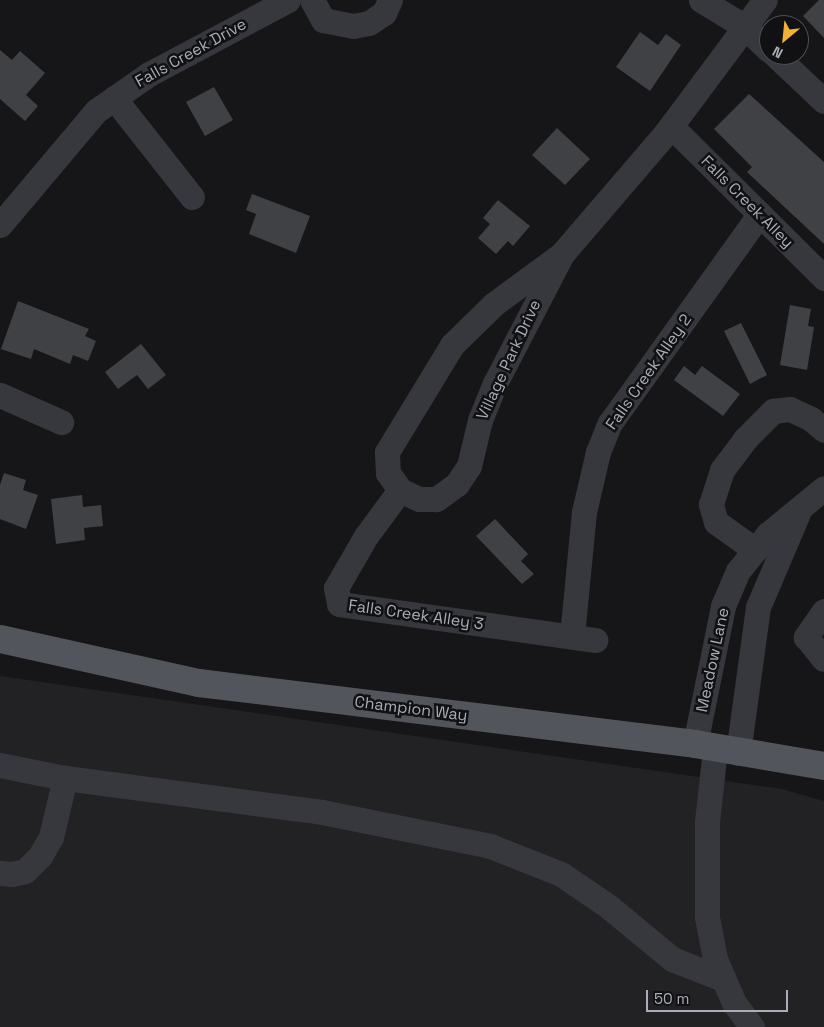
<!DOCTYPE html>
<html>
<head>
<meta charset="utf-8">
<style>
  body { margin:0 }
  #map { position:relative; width:824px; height:1027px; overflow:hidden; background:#161618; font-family:"Space Grotesk",sans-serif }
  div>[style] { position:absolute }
  .built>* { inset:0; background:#222225 }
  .building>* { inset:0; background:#404145 }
  .minor>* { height:25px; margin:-12.5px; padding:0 12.5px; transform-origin:12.5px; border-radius:12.5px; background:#37383d }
  .major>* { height:28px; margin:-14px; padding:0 14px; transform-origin:14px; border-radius:14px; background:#53555c }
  span { translate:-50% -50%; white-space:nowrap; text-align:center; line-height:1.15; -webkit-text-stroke:5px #111113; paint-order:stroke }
  .street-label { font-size:16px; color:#a8adb8 }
  .north { position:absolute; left:759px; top:15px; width:50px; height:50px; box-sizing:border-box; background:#111113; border:1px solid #4d4f55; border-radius:50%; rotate:208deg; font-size:14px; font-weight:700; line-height:20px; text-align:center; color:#a8adb8 }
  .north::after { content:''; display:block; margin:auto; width:18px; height:22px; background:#f2b134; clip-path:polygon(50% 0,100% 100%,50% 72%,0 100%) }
  .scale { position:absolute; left:646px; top:990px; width:142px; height:22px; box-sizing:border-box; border:2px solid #a8adb8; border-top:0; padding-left:6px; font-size:15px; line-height:18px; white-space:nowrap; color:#a8adb8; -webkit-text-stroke:4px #111113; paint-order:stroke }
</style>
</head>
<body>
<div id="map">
  <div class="built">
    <div style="clip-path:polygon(0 676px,782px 789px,824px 801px,824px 1027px,0 1027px)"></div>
  </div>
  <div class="building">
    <div style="clip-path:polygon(819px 0,824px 0,824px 38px,803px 16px)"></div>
    <div style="clip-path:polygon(640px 32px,658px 45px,666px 34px,681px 45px,650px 91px,616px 67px)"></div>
    <div style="clip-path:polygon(0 50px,12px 60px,20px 51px,45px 73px,26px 95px,38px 106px,25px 121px,0 99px)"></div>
    <div style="clip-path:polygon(214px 87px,233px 120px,205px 136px,186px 102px)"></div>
    <div style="clip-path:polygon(749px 94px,824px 162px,824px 244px,747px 172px,752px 167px,714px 129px)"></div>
    <div style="clip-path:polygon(557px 128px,590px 159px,565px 185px,532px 155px)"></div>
    <div style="clip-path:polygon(252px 194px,310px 216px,296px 253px,249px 234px,256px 214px,246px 210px)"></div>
    <div style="clip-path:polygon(498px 200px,530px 226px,513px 246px,508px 241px,496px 254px,478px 238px,490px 224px,483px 218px)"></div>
    <div style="clip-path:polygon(18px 301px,89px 329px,85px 336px,96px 341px,88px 361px,73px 355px,70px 364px,34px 349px,31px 359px,1px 349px)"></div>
    <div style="clip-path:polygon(790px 305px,811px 309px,808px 326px,814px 327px,807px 370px,780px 365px)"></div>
    <div style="clip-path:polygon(741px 323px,767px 375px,750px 384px,724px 331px)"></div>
    <div style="clip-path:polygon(141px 344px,166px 375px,148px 389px,137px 375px,118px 389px,105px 372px)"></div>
    <div style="clip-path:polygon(684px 366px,695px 375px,702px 366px,740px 394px,723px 416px,674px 380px)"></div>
    <div style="clip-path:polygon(4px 473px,26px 480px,23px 490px,38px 495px,26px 529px,0 519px,0 485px)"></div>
    <div style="clip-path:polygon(82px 495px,83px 507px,101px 505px,103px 526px,84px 528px,85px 540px,56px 544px,51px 499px)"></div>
    <div style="clip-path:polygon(495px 519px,528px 554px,521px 561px,534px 574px,522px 584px,476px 536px)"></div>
  </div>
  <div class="minor">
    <div style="left:312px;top:0;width:23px;rotate:61deg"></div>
    <div style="left:323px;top:20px;width:31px;rotate:11deg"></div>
    <div style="left:353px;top:26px;width:16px;rotate:-11deg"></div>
    <div style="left:369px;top:23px;width:18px;rotate:-34deg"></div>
    <div style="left:384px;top:13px;width:14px;rotate:-65deg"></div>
    <div style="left:701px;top:0;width:52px;rotate:31.5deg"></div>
    <div style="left:745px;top:27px;width:33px;rotate:44deg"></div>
    <div style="left:775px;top:55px;width:67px;rotate:43.2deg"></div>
    <div style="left:114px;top:98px;width:126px;rotate:51.8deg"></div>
    <div style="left:671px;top:126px;width:216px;rotate:44.8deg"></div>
    <div style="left:0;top:225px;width:149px;rotate:-49.9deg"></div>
    <div style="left:96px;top:111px;width:65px;rotate:-34.9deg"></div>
    <div style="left:149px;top:74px;width:157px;rotate:-28deg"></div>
    <div style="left:562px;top:254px;width:145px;rotate:117.4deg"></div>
    <div style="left:495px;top:383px;width:40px;rotate:112deg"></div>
    <div style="left:480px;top:420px;width:47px;rotate:103.4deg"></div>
    <div style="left:469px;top:466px;width:22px;rotate:124deg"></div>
    <div style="left:457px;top:484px;width:26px;rotate:144deg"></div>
    <div style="left:436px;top:499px;width:17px;rotate:180deg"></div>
    <div style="left:419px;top:499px;width:21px;rotate:-155deg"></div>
    <div style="left:400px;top:490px;width:21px;rotate:-125deg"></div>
    <div style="left:388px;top:473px;width:21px;rotate:-93deg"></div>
    <div style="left:387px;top:452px;width:125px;rotate:-58.7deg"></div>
    <div style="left:452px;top:345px;width:59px;rotate:-44.3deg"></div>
    <div style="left:494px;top:304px;width:84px;rotate:-36.3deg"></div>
    <div style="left:562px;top:254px;width:158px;rotate:-49.4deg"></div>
    <div style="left:665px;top:134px;width:167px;rotate:-53.3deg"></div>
    <div style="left:0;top:395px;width:67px;rotate:23.9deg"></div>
    <div style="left:400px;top:490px;width:57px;rotate:126.5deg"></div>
    <div style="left:366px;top:536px;width:60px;rotate:120deg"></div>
    <div style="left:336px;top:588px;width:16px;rotate:79deg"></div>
    <div style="left:339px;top:604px;width:259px;rotate:8deg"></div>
    <div style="left:755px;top:550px;width:48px;rotate:-144.3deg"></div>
    <div style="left:716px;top:522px;width:19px;rotate:-106deg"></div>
    <div style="left:711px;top:504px;width:36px;rotate:-72deg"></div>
    <div style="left:722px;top:470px;width:39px;rotate:-53deg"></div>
    <div style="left:745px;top:439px;width:40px;rotate:-45deg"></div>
    <div style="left:773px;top:411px;width:17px;rotate:-7deg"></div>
    <div style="left:790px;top:409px;width:23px;rotate:25deg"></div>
    <div style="left:811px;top:419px;width:17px;rotate:40deg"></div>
    <div style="left:824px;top:611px;width:32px;rotate:125deg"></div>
    <div style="left:806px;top:637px;width:28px;rotate:51deg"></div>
    <div style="left:572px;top:636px;width:125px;rotate:-84.5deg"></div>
    <div style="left:584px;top:512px;width:62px;rotate:-76.9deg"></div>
    <div style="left:598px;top:452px;width:31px;rotate:-68deg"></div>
    <div style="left:610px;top:423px;width:256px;rotate:-54.4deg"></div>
    <div style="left:695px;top:744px;width:141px;rotate:-78.5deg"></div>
    <div style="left:723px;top:606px;width:38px;rotate:-67deg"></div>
    <div style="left:738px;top:571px;width:48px;rotate:-51deg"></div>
    <div style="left:768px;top:534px;width:72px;rotate:-39.4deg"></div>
    <div style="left:715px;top:749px;width:73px;rotate:96.3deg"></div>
    <div style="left:707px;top:822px;width:95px;rotate:90deg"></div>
    <div style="left:707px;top:917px;width:43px;rotate:79.2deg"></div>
    <div style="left:715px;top:959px;width:48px;rotate:66.6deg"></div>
    <div style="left:734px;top:1003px;width:30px;rotate:53deg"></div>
    <div style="left:738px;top:753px;width:147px;rotate:-82.2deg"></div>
    <div style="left:758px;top:607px;width:102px;rotate:-66.9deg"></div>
    <div style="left:0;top:765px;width:66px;rotate:11.3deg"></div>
    <div style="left:65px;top:778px;width:259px;rotate:7.5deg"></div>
    <div style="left:322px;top:812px;width:171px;rotate:11.4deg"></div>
    <div style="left:490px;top:846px;width:76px;rotate:21.5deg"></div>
    <div style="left:561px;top:874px;width:57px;rotate:34.2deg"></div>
    <div style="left:608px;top:906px;width:83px;rotate:39.6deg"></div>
    <div style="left:672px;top:959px;width:55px;rotate:21.4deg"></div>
    <div style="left:0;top:873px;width:12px;rotate:5deg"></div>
    <div style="left:12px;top:874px;width:13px;rotate:-13deg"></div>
    <div style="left:25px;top:871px;width:21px;rotate:-45deg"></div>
    <div style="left:40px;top:856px;width:22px;rotate:-60deg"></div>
    <div style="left:51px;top:837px;width:61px;rotate:-76.7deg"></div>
  </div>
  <div class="major">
    <div style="left:0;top:639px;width:204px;rotate:12.5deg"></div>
    <div style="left:199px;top:683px;width:500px;rotate:7deg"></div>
    <div style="left:695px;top:744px;width:131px;rotate:9.7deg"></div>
  </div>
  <div class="street-label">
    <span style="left:191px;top:53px;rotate:-29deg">Falls Creek Drive</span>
    <span style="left:747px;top:202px;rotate:45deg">Falls Creek Alley</span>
    <span style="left:509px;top:360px;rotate:-65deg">Village Park Drive</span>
    <span style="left:649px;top:372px;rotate:-55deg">Falls Creek Alley 2</span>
    <span style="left:416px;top:615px;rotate:8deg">Falls Creek Alley 3</span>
    <span style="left:713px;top:660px;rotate:-78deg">Meadow Lane</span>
    <span style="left:411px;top:709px;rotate:7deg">Champion Way</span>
  </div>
  <div class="north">N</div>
  <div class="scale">50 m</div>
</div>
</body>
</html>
